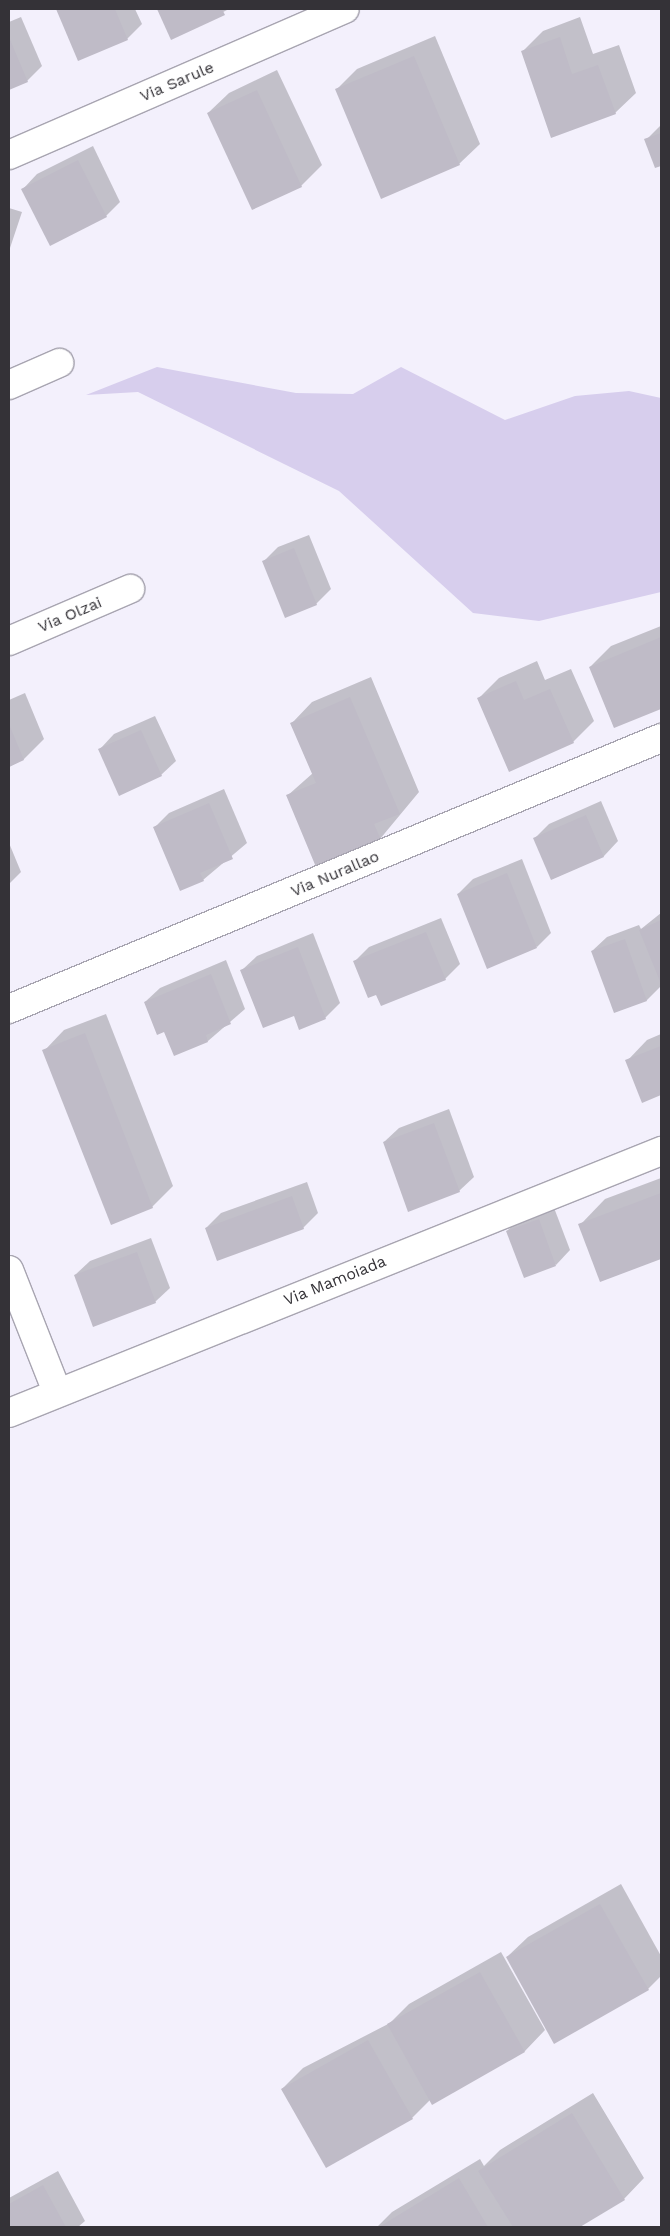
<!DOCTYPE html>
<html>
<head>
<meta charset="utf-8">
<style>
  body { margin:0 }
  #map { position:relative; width:670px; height:2236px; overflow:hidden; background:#f3f0fc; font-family:"Work Sans",sans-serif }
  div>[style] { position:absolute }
  .green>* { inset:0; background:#d7ceed }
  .shadow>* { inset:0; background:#0003 }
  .building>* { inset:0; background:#bfbbc7 }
  .roads { filter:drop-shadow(1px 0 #a8a5b1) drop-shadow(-1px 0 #a8a5b1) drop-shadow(0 1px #a8a5b1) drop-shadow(0 -1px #a8a5b1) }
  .minor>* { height:28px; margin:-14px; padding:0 14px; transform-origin:14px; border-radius:14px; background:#fff }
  span { translate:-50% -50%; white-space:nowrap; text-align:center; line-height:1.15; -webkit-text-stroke:4px #fff; paint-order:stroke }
  .street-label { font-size:16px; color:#343237 }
  .frame { position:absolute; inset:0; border:10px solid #343237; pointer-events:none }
</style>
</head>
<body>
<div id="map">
  <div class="green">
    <div style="clip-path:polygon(157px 367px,296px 393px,353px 394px,401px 367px,505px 420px,575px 396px,629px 391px,661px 398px,661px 592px,539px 621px,473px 613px,339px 491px,138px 392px,86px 395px)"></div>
  </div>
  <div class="shadow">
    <div style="clip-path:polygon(57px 9px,135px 9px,142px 24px,127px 39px,78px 59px)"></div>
    <div style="clip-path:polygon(159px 9px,229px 9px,172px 38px)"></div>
    <div style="clip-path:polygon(21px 17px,42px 66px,27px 81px,9px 89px,9px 22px)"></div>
    <div style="clip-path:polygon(580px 17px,593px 54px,619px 45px,636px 93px,615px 113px,522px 52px,543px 31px)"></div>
    <div style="clip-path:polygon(435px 36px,480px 144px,459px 164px,336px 90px,357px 69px)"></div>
    <div style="clip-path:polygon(277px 70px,322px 165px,301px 186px,208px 113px,229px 93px)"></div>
    <div style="clip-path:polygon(661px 125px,661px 165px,656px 167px,646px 140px)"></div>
    <div style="clip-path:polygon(93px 146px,120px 202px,106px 216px,23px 189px,37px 174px)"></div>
    <div style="clip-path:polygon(9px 208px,22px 212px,9px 251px)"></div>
    <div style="clip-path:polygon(309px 535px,331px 589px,316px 604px,263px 562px,278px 547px)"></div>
    <div style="clip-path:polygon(661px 626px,661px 708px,614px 727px,590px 667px,611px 646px)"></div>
    <div style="clip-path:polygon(537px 661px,545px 680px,571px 669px,594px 721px,573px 742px,510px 770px,478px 699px,499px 678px)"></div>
    <div style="clip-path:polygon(371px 677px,419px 792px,380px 839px,287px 796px,313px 773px,292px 723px,312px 702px)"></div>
    <div style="clip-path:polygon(25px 693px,44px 739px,24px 759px,9px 767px,9px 700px)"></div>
    <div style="clip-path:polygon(155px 716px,176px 761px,161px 775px,100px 749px,114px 734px)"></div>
    <div style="clip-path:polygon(224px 789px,247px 843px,203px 880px,154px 828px,169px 813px)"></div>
    <div style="clip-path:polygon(601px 801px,618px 841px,604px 856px,552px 879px,535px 838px,549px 824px)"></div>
    <div style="clip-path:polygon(9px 843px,21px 872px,9px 884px)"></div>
    <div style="clip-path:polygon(522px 859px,551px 933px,537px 947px,458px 894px,473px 879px)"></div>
    <div style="clip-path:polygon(661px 913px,661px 986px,647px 1000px,615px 1012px,592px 951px,607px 937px,639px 925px,641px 929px)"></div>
    <div style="clip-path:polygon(441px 918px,460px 964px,445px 979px,377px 993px,355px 961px,369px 947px)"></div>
    <div style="clip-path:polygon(313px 933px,340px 1003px,325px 1018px,295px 1015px,242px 970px,257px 956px)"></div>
    <div style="clip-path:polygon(226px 960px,245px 1009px,208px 1041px,165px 1030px,145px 1002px,160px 988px)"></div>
    <div style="clip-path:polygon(106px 1014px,173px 1186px,152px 1207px,44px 1051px,64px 1030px)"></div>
    <div style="clip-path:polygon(661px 1034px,661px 1093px,642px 1101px,627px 1061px,647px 1040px)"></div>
    <div style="clip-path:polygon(449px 1109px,474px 1177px,459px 1191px,384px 1142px,399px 1128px)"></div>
    <div style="clip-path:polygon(661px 1178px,661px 1258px,601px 1281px,580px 1225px,605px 1199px)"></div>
    <div style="clip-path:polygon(307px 1182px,318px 1213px,303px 1228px,206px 1228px,221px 1213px)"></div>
    <div style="clip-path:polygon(553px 1205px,570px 1250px,556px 1265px,507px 1231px,522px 1216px)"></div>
    <div style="clip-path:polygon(151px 1238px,170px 1288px,155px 1302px,75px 1275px,90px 1261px)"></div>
    <div style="clip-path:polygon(621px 1884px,661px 1956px,661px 1976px,648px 1989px,507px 1957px,528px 1937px)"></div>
    <div style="clip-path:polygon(501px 1952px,545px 2030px,525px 2051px,432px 2103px,430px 2100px,412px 2118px,282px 2089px,303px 2068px,390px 2023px,409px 2004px)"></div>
    <div style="clip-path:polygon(593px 2093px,644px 2178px,624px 2199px,578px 2227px,377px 2227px,392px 2212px,480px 2159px,484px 2166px,500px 2150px)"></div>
    <div style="clip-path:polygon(58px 2171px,85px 2221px,78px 2227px,9px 2227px,9px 2198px)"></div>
  </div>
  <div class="building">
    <div style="clip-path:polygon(56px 9px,115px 9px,128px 40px,78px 61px)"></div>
    <div style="clip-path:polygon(157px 9px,222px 9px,225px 15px,171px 40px)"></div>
    <div style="clip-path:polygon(9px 37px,28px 82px,9px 90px)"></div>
    <div style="clip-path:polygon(560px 37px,572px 74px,598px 65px,616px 114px,551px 138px,521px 51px)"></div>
    <div style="clip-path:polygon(414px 56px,460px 165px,381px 199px,335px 89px)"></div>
    <div style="clip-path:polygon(257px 90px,302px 187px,252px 210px,207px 113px)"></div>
    <div style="clip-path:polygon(661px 133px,661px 166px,655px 168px,644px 139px)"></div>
    <div style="clip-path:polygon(78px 160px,107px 217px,50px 246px,21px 189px)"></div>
    <div style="clip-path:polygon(294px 548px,317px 605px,285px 618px,262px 561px)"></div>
    <div style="clip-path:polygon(661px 637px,661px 709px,614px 728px,589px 667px)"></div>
    <div style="clip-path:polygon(516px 681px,524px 700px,550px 689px,574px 743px,509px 772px,477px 698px)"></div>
    <div style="clip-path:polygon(350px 697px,400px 814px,374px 824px,381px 840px,316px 867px,286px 795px,316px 783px,290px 723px)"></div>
    <div style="clip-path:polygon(9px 724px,24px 760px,9px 767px)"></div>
    <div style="clip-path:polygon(141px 730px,162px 776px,119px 796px,98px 749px)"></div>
    <div style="clip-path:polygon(209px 803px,233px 859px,200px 873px,204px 881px,180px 891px,153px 827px)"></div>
    <div style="clip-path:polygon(586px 815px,604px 857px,551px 880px,533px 838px)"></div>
    <div style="clip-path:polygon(507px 873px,537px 948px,487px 969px,457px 894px)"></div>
    <div style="clip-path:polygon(661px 920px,661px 984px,639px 930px)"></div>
    <div style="clip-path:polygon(426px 932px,446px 980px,381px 1006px,376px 995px,368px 998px,353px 961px)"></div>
    <div style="clip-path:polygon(625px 939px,647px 1001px,614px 1013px,591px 951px)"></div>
    <div style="clip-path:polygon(298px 947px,326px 1019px,299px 1030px,294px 1016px,263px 1028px,240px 970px)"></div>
    <div style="clip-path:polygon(211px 974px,231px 1024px,206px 1035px,208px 1042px,174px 1056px,164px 1032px,157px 1035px,144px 1002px)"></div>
    <div style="clip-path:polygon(85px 1033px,153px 1208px,111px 1225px,42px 1050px)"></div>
    <div style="clip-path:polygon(661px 1046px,661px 1095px,642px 1103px,625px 1060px)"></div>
    <div style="clip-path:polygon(434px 1123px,460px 1192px,408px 1212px,383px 1142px)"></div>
    <div style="clip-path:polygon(661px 1193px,661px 1259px,600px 1282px,578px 1224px)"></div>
    <div style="clip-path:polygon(292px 1196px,304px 1229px,217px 1261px,205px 1228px)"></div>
    <div style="clip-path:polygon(539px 1219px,556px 1266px,524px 1278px,506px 1231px)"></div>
    <div style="clip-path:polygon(137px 1252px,156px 1303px,93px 1327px,74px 1275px)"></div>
    <div style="clip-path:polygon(600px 1904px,649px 1990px,554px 2044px,506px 1957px)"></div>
    <div style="clip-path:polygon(480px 1972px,525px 2052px,432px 2105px,387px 2024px)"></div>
    <div style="clip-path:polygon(368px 2040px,413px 2119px,326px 2168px,281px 2089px)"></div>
    <div style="clip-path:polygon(572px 2113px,625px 2200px,580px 2227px,513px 2227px,478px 2171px)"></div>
    <div style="clip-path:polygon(459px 2178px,488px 2227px,379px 2227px)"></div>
    <div style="clip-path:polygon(43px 2185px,66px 2227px,9px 2227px,9px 2204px)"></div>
  </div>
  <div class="roads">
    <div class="minor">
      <div style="left:9px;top:155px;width:366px;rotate:-23.5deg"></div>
      <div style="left:9px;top:385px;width:55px;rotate:-23.7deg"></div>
      <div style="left:9px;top:641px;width:132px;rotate:-23.3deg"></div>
      <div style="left:9px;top:1009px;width:706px;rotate:-22.57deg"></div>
      <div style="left:9px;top:1270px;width:131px;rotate:68.5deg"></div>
      <div style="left:9px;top:1413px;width:703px;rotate:-21.89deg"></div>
    </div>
  </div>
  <div class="street-label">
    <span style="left:177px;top:82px;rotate:-23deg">Via Sarule</span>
    <span style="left:70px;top:615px;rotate:-23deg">Via Olzai</span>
    <span style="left:335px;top:874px;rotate:-23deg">Via Nurallao</span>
    <span style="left:335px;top:1281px;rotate:-22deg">Via Mamoiada</span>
  </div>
  <div class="frame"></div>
</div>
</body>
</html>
